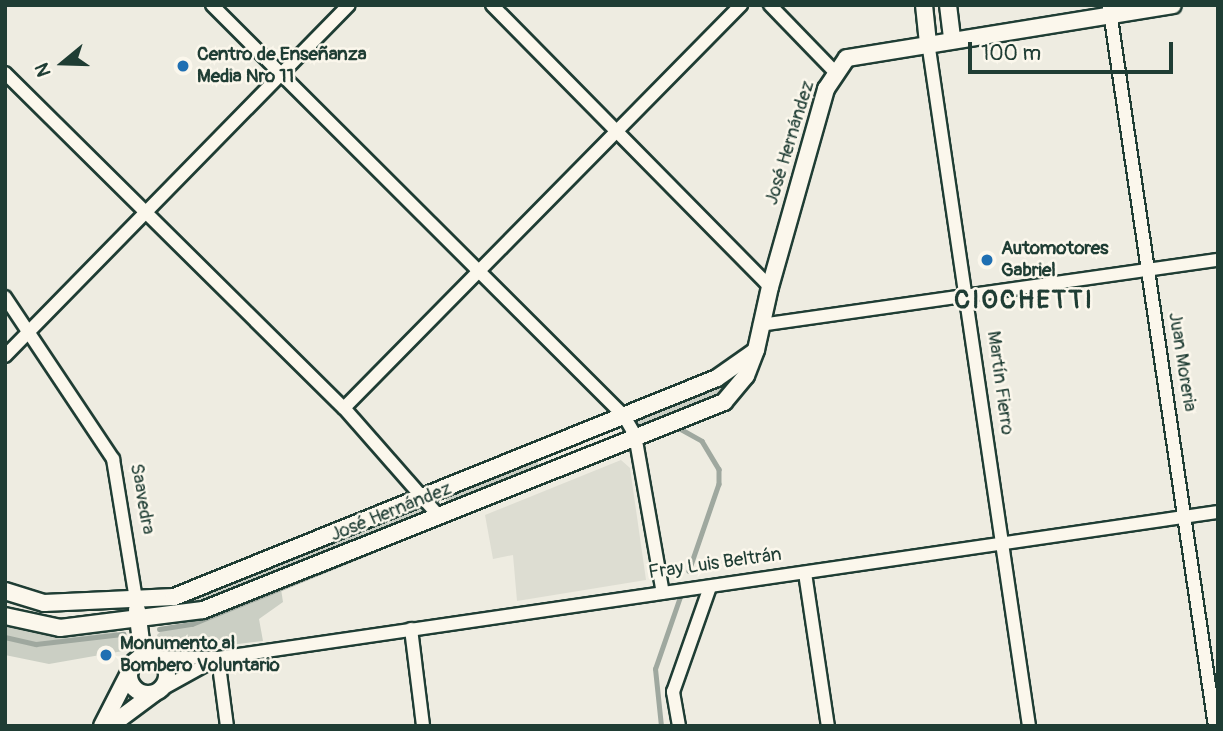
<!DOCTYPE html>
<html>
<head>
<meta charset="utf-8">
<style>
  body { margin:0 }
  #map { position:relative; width:1223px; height:731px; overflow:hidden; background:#eeece1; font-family:Pangolin,sans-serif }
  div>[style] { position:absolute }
  .built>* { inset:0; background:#ddddd2 }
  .green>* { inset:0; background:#cbcfc4 }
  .stream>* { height:4.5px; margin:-2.25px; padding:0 2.25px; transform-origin:2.25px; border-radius:2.25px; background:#9fa89f }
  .roads { filter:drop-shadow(2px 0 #1f3d34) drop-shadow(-2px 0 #1f3d34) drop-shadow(0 2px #1f3d34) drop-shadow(0 -2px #1f3d34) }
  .minor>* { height:12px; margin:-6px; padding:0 6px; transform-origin:6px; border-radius:6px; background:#fbf7ec }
  .tertiary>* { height:16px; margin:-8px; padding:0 8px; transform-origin:8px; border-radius:8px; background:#fbf7ec }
  .tertiary>.ring { margin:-8px; padding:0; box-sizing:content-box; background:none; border:16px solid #fbf7ec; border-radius:50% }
  .dots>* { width:19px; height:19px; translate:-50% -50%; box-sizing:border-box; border:4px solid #fbf7ec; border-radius:50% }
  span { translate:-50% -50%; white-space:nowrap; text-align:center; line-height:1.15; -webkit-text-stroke:5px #fbf7ec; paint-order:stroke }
  .poi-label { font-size:19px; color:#1f3d34; font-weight:700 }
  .left { translate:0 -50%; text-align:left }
  .street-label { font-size:19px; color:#1f3d34 }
  .district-label { font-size:26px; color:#1f3d34; font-weight:700; letter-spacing:2px }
  .frame { position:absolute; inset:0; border:7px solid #1f3d34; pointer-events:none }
  .north { position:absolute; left:28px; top:28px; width:70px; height:70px; -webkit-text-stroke:5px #fbf7ec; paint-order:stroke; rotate:251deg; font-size:19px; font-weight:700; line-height:28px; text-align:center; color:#1f3d34 }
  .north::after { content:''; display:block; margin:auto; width:24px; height:32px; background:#1f3d34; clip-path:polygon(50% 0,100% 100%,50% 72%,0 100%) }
  .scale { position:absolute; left:968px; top:42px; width:205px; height:32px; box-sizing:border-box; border:4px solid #1f3d34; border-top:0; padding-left:9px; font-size:21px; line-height:24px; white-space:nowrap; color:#1f3d34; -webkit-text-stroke:5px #fbf7ec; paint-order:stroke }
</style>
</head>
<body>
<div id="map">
  <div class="built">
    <div style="clip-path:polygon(621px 460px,630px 468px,646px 580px,517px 601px,513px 555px,493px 559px,485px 515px)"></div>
  </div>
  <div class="green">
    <div style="clip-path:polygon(725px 385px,728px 392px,640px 427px,637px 419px)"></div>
    <div style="clip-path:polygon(537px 460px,540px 468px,448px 504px,445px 497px)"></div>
    <div style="clip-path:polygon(420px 505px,423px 513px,185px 610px,182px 601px)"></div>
    <div style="clip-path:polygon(281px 589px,283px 602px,259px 619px,263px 641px,166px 653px,160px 649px,157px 635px,165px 627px,195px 623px)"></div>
    <div style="clip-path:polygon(5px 624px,52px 634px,116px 628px,123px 651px,49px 664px,5px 655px)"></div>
  </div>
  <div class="stream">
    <div style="left:679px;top:428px;width:26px;rotate:29deg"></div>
    <div style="left:702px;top:441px;width:33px;rotate:59deg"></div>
    <div style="left:719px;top:469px;width:15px;rotate:90deg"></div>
    <div style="left:719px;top:484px;width:92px;rotate:109deg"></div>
    <div style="left:159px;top:629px;width:33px;rotate:-9deg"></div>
    <div style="left:192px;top:624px;width:196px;rotate:-22.1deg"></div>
    <div style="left:5px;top:637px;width:32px;rotate:13deg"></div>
    <div style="left:36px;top:644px;width:88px;rotate:-6.6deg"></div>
    <div style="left:661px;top:726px;width:57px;rotate:-96deg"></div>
    <div style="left:655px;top:669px;width:79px;rotate:-70.9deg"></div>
  </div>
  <div class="roads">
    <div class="minor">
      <div style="left:212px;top:5px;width:582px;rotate:44.93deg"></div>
      <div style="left:624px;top:416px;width:22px;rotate:60deg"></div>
      <div style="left:635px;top:435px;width:160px;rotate:80deg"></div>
      <div style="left:492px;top:5px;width:396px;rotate:45.4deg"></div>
      <div style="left:770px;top:5px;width:92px;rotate:45.9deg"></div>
      <div style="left:1109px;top:5px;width:729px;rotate:81.64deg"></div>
      <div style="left:928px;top:42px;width:691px;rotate:81.6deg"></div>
      <div style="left:5px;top:73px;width:477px;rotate:44.7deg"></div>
      <div style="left:344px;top:408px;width:144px;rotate:48.7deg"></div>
      <div style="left:5px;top:297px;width:195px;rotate:56.3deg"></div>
      <div style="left:113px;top:459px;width:143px;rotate:80.7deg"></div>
      <div style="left:760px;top:325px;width:463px;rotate:-8.1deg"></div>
      <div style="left:5px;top:356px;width:491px;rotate:-45.6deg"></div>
      <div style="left:344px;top:408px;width:566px;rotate:-45.43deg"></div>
      <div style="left:805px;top:573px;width:155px;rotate:81.5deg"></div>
      <div style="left:411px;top:629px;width:98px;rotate:82.9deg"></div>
      <div style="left:153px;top:657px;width:65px;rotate:0.9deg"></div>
      <div style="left:218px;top:658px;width:1011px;rotate:-8.31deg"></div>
      <div style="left:218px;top:658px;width:69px;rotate:82.5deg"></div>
      <div style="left:162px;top:689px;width:64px;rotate:-29deg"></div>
      <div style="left:679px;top:726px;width:35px;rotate:-100deg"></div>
      <div style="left:673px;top:692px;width:111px;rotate:-70.6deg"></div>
    </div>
    <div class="tertiary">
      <div style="left:924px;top:5px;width:37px;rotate:84deg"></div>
      <div style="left:948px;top:5px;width:34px;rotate:83deg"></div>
      <div style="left:5px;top:591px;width:41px;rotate:17.1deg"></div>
      <div style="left:44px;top:603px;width:130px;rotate:-2.6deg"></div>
      <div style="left:174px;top:597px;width:585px;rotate:-21.96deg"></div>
      <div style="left:717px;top:378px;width:45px;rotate:-35.1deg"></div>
      <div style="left:137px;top:610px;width:47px;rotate:82.7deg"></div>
      <div style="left:5px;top:616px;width:56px;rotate:12.3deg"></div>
      <div style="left:60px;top:628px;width:144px;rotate:-7.2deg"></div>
      <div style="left:203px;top:610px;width:561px;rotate:-21.76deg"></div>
      <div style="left:724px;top:402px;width:34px;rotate:-50deg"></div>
      <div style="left:746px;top:376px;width:28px;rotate:-69deg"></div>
      <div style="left:756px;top:350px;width:65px;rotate:-77.5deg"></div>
      <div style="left:770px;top:287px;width:206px;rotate:-74.2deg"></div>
      <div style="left:826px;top:89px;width:37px;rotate:-56deg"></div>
      <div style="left:847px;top:58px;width:330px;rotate:-9.2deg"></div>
      <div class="ring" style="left:129px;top:656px;width:22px;height:22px"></div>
      <div style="left:102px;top:726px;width:62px;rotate:-63deg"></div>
      <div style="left:110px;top:726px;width:54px;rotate:-36.7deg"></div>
    </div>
  </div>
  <div class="dots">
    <div style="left:183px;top:66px;background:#1f6fb2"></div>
    <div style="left:987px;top:260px;background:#1f6fb2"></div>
    <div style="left:106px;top:655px;background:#1f6fb2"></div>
  </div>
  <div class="poi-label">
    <span class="left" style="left:197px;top:66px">Centro de Enseñanza<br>Media Nro 11</span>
    <span class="left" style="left:1001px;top:260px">Automotores<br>Gabriel</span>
    <span class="left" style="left:120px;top:655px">Monumento al<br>Bombero Voluntario</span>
  </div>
  <div class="street-label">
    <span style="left:790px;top:143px;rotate:-73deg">José Hernández</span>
    <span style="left:1182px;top:362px;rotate:81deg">Juan Moreria</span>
    <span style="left:1000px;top:383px;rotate:82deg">Martín Fierro</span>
    <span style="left:142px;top:499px;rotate:80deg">Saavedra</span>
    <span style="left:391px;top:512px;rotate:-22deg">José Hernández</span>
    <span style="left:715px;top:564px;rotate:-8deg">Fray Luis Beltrán</span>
  </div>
  <div class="district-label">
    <span style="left:1024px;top:301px">CIOCHETTI</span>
  </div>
  <div class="frame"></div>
  <div class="north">N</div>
  <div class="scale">100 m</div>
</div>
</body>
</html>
